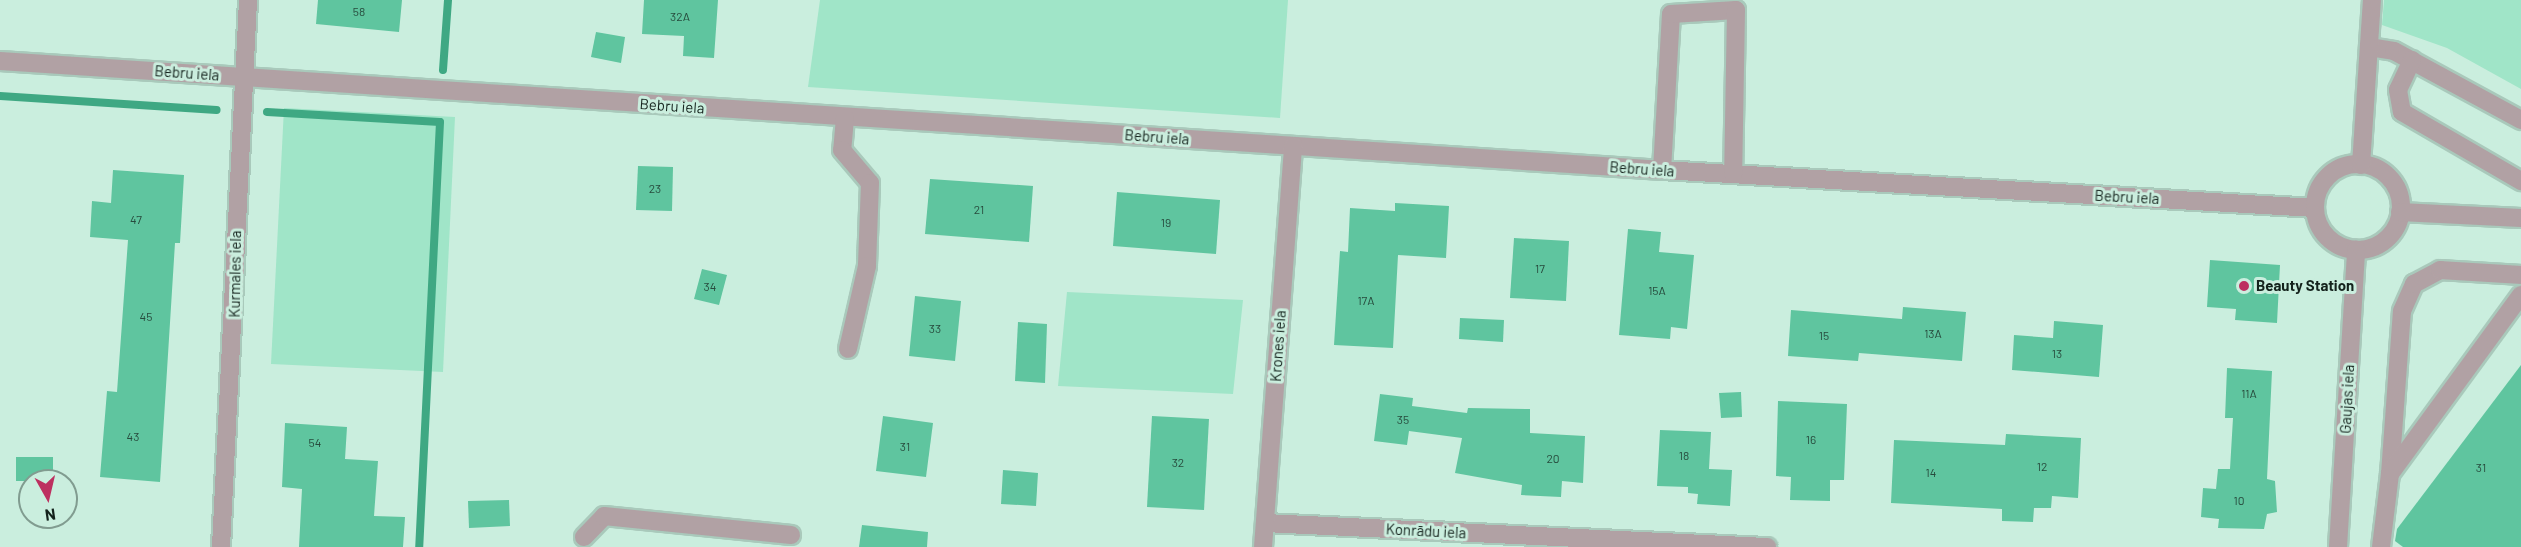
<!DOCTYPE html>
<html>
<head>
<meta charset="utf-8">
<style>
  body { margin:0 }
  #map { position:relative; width:2521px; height:547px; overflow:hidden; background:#caeede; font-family:Barlow,sans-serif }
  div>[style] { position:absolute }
  .green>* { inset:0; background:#a0e5c8 }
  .stream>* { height:8px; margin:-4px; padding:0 4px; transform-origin:4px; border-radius:4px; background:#3fa883 }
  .building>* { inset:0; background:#5fc59f }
  .roads { filter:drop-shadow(2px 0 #a9c9bb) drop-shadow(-2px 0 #a9c9bb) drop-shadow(0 2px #a9c9bb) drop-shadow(0 -2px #a9c9bb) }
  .minor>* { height:18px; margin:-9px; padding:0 9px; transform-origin:9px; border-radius:9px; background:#b1a1a4 }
  .minor>.ring { margin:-9px; padding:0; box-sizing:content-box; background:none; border:18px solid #b1a1a4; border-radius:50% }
  .dots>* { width:16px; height:16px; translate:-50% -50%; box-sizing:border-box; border:3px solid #caeede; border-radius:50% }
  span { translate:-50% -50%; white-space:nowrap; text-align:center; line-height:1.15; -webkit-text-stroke:6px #caeede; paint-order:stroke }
  .number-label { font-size:12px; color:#274b3d }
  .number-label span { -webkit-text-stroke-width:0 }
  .street-label { font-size:15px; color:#14221c }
  .poi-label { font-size:15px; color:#14221c; font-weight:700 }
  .left { translate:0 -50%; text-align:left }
  .north { position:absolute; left:18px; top:469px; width:60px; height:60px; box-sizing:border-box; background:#caeede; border:2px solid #819c90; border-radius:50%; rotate:172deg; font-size:16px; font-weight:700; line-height:24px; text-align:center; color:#14221c }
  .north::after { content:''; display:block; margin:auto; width:21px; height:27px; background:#bd3060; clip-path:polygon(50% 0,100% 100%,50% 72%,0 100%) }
</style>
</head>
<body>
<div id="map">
  <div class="green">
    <div style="clip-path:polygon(820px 0,1288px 0,1280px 118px,808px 87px)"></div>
    <div style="clip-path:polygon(2384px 0,2521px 0,2521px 89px,2447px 48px,2382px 25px)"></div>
    <div style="clip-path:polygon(284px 108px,455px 117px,443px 372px,271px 364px)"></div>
    <div style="clip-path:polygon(1067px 292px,1243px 300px,1233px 394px,1058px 386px)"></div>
  </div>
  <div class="stream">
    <div style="left:443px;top:70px;width:70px;rotate:-85.9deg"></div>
    <div style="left:0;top:96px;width:217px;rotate:3.7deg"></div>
    <div style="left:267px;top:112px;width:173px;rotate:3.3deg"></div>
    <div style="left:440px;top:122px;width:426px;rotate:92.8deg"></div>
  </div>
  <div class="building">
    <div style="clip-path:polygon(318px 0,402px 0,399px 32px,316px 24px)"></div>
    <div style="clip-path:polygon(644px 0,718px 0,714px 58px,683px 56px,684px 36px,642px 34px)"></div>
    <div style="clip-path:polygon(596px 32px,625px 37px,621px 63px,591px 57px)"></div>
    <div style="clip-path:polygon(638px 166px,673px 167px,672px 211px,636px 210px)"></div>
    <div style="clip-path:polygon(113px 170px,184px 175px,180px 243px,175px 243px,160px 482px,100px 477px,107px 391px,117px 392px,128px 240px,90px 237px,92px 201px,111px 203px)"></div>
    <div style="clip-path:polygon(930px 179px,1033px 186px,1029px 242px,925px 234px)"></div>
    <div style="clip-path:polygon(1117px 192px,1220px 200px,1216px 254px,1113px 246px)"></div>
    <div style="clip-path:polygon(1395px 203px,1449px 206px,1446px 258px,1398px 255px,1393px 348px,1334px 345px,1340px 251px,1348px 252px,1350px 208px,1395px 211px)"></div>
    <div style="clip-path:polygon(1628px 229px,1661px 232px,1659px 252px,1694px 255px,1687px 329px,1671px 327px,1670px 339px,1619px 335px)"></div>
    <div style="clip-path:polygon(1514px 238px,1569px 241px,1566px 301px,1510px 298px)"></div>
    <div style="clip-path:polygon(2210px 260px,2280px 265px,2277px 323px,2235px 320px,2236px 309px,2207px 307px)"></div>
    <div style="clip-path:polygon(702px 269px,727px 275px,719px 305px,694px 299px)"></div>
    <div style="clip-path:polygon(915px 296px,961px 301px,955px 361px,909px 356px)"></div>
    <div style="clip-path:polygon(1903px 307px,1966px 312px,1962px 361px,1859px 353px,1858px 361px,1788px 356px,1791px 310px,1902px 319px)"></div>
    <div style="clip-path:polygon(1460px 318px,1504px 320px,1503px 342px,1459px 339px)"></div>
    <div style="clip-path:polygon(2054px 321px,2103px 325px,2099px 377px,2012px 370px,2014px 335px,2053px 338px)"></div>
    <div style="clip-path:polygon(1018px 322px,1047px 324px,1045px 383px,1015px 381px)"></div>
    <div style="clip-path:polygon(2521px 365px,2521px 547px,2403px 547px,2395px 541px,2397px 529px)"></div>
    <div style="clip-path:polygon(2227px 368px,2272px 371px,2267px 479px,2275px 481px,2277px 512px,2267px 514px,2264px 529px,2218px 528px,2219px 519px,2201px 517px,2203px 488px,2216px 489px,2218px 469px,2230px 469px,2233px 418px,2225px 418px)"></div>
    <div style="clip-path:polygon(1741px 392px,1742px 417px,1721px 418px,1719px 393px)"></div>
    <div style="clip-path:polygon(1380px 394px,1413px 398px,1412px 406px,1467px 413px,1468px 408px,1530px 409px,1530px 433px,1585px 436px,1583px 483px,1562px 481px,1561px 497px,1521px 495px,1522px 485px,1455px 473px,1462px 438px,1409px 431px,1407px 445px,1374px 441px)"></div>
    <div style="clip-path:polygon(1778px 401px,1847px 404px,1844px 480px,1830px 480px,1830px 501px,1790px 500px,1791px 477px,1776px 476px)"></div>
    <div style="clip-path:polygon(883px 416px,933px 423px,926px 477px,876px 471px)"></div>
    <div style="clip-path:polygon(1152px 416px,1209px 419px,1204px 510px,1147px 507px)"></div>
    <div style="clip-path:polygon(285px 423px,347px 427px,345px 459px,378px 461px,374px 516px,405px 517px,403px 547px,299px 547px,302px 489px,282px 487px)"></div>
    <div style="clip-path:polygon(1660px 430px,1711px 432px,1709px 469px,1732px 470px,1730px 506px,1697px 504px,1698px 494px,1688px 493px,1688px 487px,1657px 486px)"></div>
    <div style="clip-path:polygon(2006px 434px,2081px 438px,2078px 498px,2052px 496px,2051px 508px,2034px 508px,2033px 522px,2002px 521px,2002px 509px,1891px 503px,1894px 440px,2005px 445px)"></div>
    <div style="clip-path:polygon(16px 457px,53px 457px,53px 481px,16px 481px)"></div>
    <div style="clip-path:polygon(1003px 470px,1038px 473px,1036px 506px,1001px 504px)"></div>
    <div style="clip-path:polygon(509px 500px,510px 526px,469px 528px,468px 501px)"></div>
    <div style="clip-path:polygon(862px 525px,928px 532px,927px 547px,859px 547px)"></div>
  </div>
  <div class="roads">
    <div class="minor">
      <div style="left:2369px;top:47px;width:25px;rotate:9deg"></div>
      <div style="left:2394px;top:51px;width:145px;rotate:28.5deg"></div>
      <div style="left:2412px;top:60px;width:33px;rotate:115deg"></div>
      <div style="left:2398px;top:90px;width:22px;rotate:80deg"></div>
      <div style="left:2402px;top:112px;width:138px;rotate:30.1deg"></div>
      <div style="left:0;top:61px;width:1666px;rotate:3.75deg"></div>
      <div style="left:1662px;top:170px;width:654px;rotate:3.33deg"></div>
      <div style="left:845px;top:118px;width:32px;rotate:95deg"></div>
      <div style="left:842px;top:150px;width:43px;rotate:49.7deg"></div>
      <div style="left:870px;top:183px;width:83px;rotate:92.1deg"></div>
      <div style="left:867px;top:266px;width:85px;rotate:102.9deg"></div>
      <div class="ring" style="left:2315px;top:164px;width:68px;height:68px"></div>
      <div style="left:2361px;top:165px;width:165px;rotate:-86.2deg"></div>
      <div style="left:1662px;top:170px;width:156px;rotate:-86.7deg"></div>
      <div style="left:1671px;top:14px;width:65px;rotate:-3.5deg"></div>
      <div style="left:1736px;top:10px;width:164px;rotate:91deg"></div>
      <div style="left:2400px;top:212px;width:121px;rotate:2.8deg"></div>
      <div style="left:2390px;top:474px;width:163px;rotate:-85.8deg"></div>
      <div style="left:2402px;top:311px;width:30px;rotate:-66deg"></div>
      <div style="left:2414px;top:284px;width:30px;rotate:-28deg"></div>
      <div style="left:2440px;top:270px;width:81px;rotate:3.5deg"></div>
      <div style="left:1265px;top:523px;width:503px;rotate:2.74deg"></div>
      <div style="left:584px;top:537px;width:29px;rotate:-46deg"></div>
      <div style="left:604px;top:516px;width:188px;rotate:5.8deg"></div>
      <div style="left:221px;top:547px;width:548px;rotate:-87.17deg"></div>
      <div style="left:1263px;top:547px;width:402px;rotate:-85.7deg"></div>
      <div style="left:2338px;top:547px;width:298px;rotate:-86.5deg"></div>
      <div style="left:2381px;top:547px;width:74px;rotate:-83deg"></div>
      <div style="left:2390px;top:474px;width:222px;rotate:-53.8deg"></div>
    </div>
  </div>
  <div class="dots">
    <div style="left:2244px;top:286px;background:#bd3060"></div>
  </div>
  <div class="number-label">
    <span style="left:359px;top:12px">58</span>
    <span style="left:680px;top:17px">32A</span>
    <span style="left:655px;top:189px">23</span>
    <span style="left:979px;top:210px">21</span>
    <span style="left:136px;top:220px">47</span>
    <span style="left:1166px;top:223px">19</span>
    <span style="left:1540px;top:269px">17</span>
    <span style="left:710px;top:287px">34</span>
    <span style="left:1657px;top:291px">15A</span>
    <span style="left:1366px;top:301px">17A</span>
    <span style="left:146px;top:317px">45</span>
    <span style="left:935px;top:329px">33</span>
    <span style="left:1933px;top:334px">13A</span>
    <span style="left:1824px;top:336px">15</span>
    <span style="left:2057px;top:354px">13</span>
    <span style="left:2249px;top:394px">11A</span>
    <span style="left:1403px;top:420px">35</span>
    <span style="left:133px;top:437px">43</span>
    <span style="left:1811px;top:440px">16</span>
    <span style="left:315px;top:443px">54</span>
    <span style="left:905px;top:447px">31</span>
    <span style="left:1684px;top:456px">18</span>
    <span style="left:1553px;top:459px">20</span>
    <span style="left:1178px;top:463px">32</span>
    <span style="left:2042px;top:467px">12</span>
    <span style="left:2481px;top:468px">31</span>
    <span style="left:1931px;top:473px">14</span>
    <span style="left:2239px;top:501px">10</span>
  </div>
  <div class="street-label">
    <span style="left:187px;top:73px;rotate:4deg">Bebru iela</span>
    <span style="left:672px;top:106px;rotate:4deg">Bebru iela</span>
    <span style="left:1157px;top:137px;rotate:4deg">Bebru iela</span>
    <span style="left:1642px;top:169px;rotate:4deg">Bebru iela</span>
    <span style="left:2127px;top:197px;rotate:3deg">Bebru iela</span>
    <span style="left:235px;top:274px;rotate:-89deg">Kurmales iela</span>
    <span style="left:1278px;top:346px;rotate:-86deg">Krones iela</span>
    <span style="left:2347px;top:399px;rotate:-87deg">Gaujas iela</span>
    <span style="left:1426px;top:531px;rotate:3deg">Konrādu iela</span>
  </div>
  <div class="poi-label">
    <span class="left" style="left:2256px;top:286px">Beauty Station</span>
  </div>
  <div class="north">N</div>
</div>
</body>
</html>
